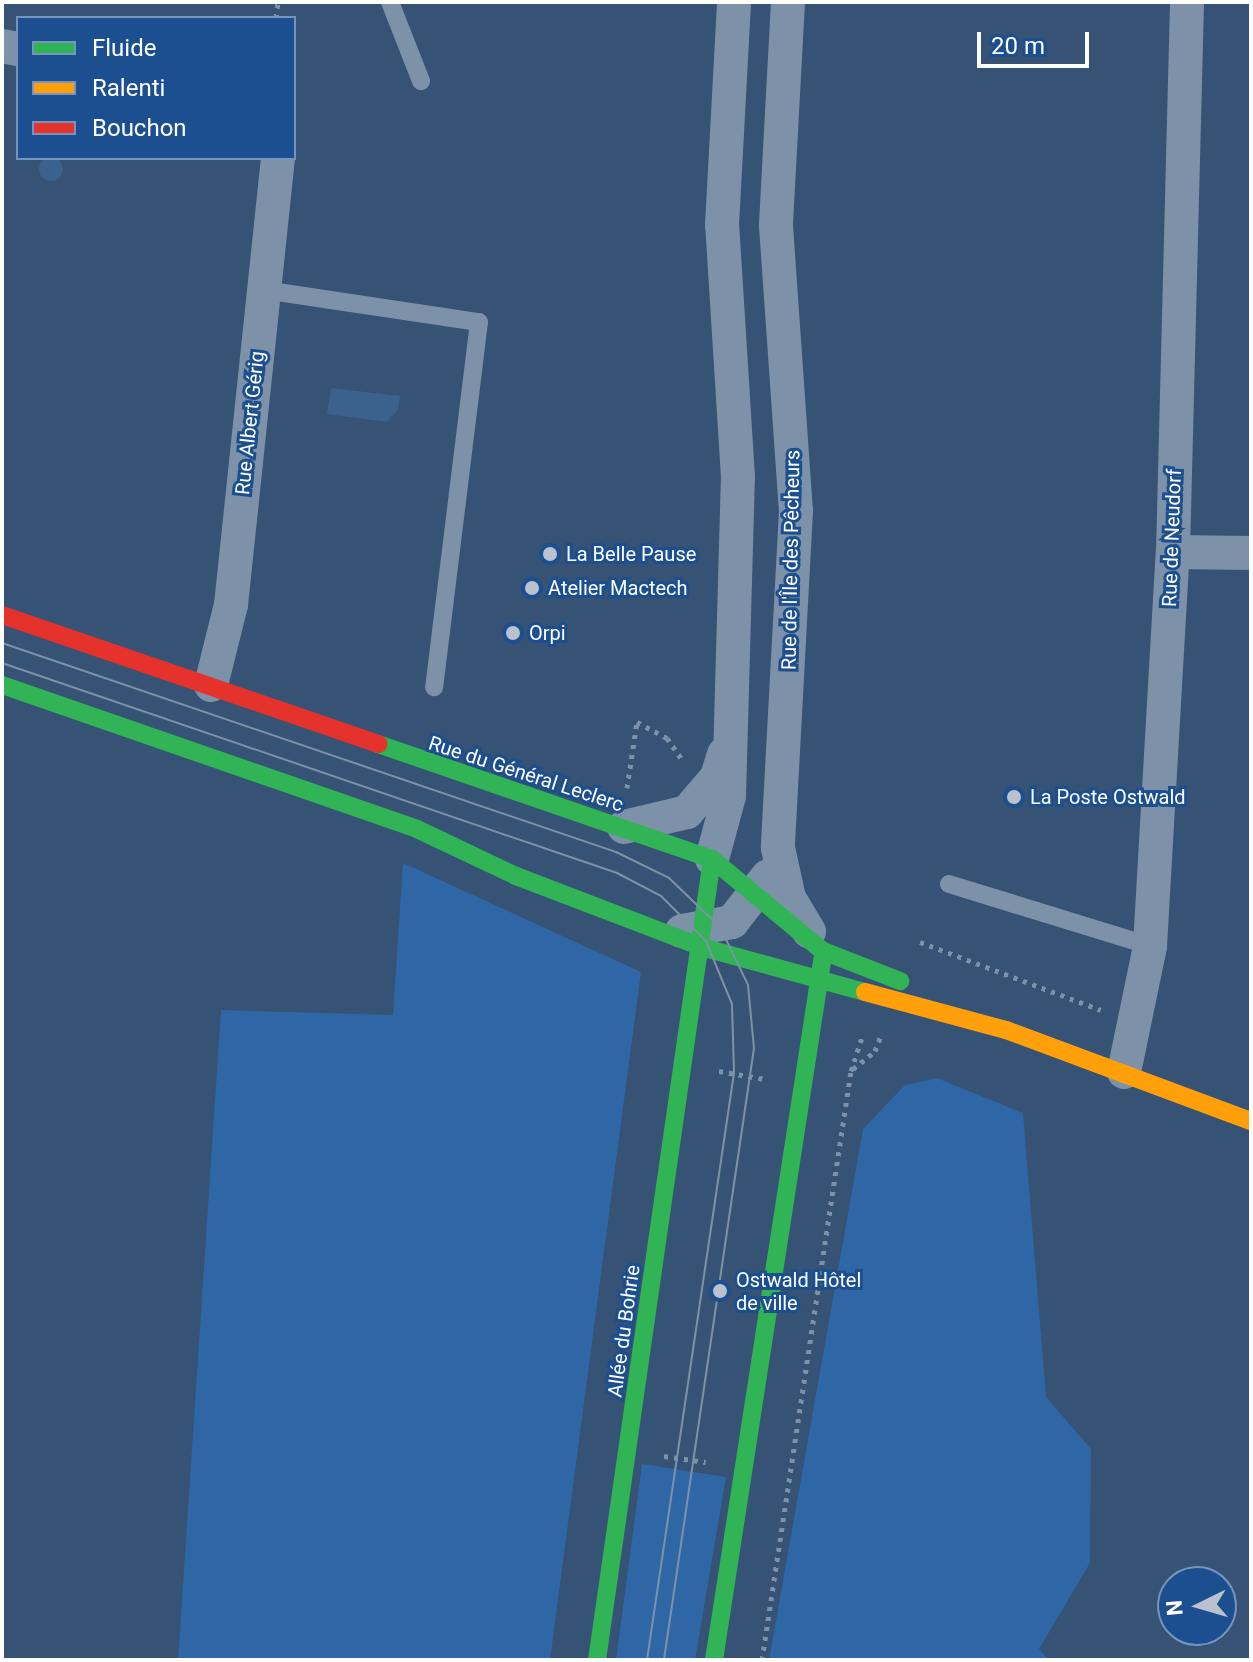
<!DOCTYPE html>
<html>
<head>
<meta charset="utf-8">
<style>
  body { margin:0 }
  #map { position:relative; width:1253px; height:1662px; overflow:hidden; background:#365274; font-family:Roboto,sans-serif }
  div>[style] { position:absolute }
  .green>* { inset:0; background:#2f66a5 }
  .water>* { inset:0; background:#3b618d }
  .round { border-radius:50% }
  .path>* { height:5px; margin-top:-2.5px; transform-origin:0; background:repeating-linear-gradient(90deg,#7d92a8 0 4px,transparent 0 10px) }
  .lane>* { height:18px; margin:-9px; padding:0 9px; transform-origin:9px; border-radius:9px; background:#7d92a8 }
  .street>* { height:34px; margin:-17px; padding:0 17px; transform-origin:17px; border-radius:17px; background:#7d92a8 }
  .fast>* { height:18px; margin:-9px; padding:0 9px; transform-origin:9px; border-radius:9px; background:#30b455 }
  .slow>* { height:18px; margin:-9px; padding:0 9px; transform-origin:9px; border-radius:9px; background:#ff9f0a }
  .jam>* { height:18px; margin:-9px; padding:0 9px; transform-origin:9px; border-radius:9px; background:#e5322d }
  .tram>* { height:2px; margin:-1px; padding:0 1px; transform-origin:1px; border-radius:1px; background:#7e92a7 }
  .dots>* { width:22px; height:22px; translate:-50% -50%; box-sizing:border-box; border:4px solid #1b4f8f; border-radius:50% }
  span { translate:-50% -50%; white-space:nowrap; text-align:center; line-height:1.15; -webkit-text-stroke:6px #1b4f8f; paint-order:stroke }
  .street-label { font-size:20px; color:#fff }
  .poi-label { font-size:20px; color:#fff }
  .left { translate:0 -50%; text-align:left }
  .frame { position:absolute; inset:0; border:4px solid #fff; pointer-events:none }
  .legend { position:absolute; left:16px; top:16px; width:280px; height:144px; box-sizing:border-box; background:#1b4f8f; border:2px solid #7695bc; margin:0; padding:10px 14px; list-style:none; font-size:24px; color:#fff }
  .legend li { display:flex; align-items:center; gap:16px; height:40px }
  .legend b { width:40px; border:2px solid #7695bc }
  .north { position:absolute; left:1157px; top:1566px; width:80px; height:80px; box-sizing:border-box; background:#1b4f8f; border:2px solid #7695bc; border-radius:50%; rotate:265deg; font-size:22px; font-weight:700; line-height:32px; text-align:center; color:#fff }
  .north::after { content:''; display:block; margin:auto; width:28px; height:36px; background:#b9c2ce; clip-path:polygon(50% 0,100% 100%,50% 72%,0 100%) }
  .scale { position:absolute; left:977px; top:32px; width:112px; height:36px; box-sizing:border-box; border:4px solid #fff; border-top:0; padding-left:10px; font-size:24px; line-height:28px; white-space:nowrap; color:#fff; -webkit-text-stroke:6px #1b4f8f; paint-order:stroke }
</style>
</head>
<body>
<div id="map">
  <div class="green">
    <div style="clip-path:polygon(403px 863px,641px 972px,550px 1660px,178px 1660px,221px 1010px,393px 1015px)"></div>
    <div style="clip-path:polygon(937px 1078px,1023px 1113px,1046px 1397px,1091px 1449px,1090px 1563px,1039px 1649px,1049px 1660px,769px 1660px,863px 1129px,905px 1085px)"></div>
    <div style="clip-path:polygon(642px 1464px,726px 1477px,695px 1660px,616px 1660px)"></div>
  </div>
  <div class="water">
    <div class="round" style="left:39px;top:157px;width:24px;height:24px"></div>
    <div style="clip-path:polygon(331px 388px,400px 396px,398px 410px,387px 422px,327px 414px)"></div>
  </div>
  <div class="path">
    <div style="left:276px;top:18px;width:16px;rotate:-83deg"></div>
    <div style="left:627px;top:788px;width:67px;rotate:-81.4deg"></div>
    <div style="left:637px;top:722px;width:34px;rotate:28deg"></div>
    <div style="left:667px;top:738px;width:29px;rotate:55deg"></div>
    <div style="left:920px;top:942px;width:193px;rotate:20.6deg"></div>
    <div style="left:853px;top:1069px;width:28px;rotate:-39deg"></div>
    <div style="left:875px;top:1051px;width:17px;rotate:-69deg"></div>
    <div style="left:719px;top:1071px;width:47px;rotate:9.9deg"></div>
    <div style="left:664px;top:1456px;width:42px;rotate:8.1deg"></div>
    <div style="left:762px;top:1660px;width:596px;rotate:-81.41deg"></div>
    <div style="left:851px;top:1071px;width:39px;rotate:-72deg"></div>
  </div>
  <div class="lane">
    <div style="left:390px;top:2px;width:85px;rotate:68.6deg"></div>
    <div style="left:264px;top:290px;width:217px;rotate:8.5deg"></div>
    <div style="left:479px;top:322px;width:368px;rotate:97deg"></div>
    <div style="left:949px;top:884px;width:210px;rotate:17.1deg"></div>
  </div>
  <div class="street">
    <div style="left:788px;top:2px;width:224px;rotate:93.1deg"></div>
    <div style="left:776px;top:226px;width:286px;rotate:86deg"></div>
    <div style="left:796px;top:511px;width:337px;rotate:93.1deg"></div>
    <div style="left:778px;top:848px;width:51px;rotate:77.6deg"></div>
    <div style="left:789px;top:898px;width:39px;rotate:59deg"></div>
    <div style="left:2px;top:46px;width:16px;rotate:11deg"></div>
    <div style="left:1173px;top:552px;width:78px;rotate:0.7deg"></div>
    <div style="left:211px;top:685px;width:82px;rotate:-76deg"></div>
    <div style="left:231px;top:605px;width:449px;rotate:-84deg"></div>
    <div style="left:624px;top:827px;width:65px;rotate:-13.4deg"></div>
    <div style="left:687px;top:812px;width:46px;rotate:-49.4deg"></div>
    <div style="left:717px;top:777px;width:24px;rotate:-73deg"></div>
    <div style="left:712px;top:859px;width:65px;rotate:-74.9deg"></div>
    <div style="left:729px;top:796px;width:319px;rotate:-88.4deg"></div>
    <div style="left:738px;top:477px;width:253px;rotate:-93.6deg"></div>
    <div style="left:722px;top:225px;width:223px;rotate:-86.9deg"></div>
    <div style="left:682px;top:931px;width:51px;rotate:-10.2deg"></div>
    <div style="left:732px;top:922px;width:58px;rotate:-52deg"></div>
    <div style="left:1124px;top:1072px;width:129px;rotate:-78.3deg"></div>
    <div style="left:1150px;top:946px;width:395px;rotate:-86.7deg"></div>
    <div style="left:1173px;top:552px;width:550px;rotate:-88.54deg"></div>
  </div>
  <div class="fast">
    <div style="left:2px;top:685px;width:439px;rotate:19.1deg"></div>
    <div style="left:417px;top:829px;width:110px;rotate:25.4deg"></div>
    <div style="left:516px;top:876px;width:202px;rotate:20.9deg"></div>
    <div style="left:705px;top:948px;width:166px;rotate:15.4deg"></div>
    <div style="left:378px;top:744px;width:353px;rotate:19deg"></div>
    <div style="left:712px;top:859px;width:144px;rotate:39.7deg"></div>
    <div style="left:823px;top:951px;width:83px;rotate:21.3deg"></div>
    <div style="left:597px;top:1660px;width:809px;rotate:-81.83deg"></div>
    <div style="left:714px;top:1660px;width:713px;rotate:-81.21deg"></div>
  </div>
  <div class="slow">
    <div style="left:865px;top:992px;width:146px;rotate:15.1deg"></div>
    <div style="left:1006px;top:1030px;width:261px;rotate:20.4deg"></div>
  </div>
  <div class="jam">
    <div style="left:2px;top:615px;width:398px;rotate:18.9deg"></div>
  </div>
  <div class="tram">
    <div style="left:2px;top:643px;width:649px;rotate:18.8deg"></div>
    <div style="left:616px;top:852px;width:59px;rotate:26.1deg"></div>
    <div style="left:669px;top:878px;width:71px;rotate:43.9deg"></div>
    <div style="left:720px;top:927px;width:64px;rotate:64.2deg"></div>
    <div style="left:748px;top:985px;width:63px;rotate:84.6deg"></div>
    <div style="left:754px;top:1048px;width:619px;rotate:98.37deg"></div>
    <div style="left:2px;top:663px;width:650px;rotate:18.85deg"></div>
    <div style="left:617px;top:873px;width:50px;rotate:27.6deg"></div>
    <div style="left:661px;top:896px;width:64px;rotate:45deg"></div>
    <div style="left:706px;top:941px;width:68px;rotate:67.6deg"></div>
    <div style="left:732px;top:1004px;width:69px;rotate:88.3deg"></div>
    <div style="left:734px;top:1073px;width:593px;rotate:98.43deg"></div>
  </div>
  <div class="dots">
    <div style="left:550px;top:554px;background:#b9c2ce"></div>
    <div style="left:532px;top:588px;background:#b9c2ce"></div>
    <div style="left:513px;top:633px;background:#b9c2ce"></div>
    <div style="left:1014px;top:797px;background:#b9c2ce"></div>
    <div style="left:720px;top:1291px;background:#b9c2ce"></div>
  </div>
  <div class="street-label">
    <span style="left:250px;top:423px;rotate:-84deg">Rue Albert Gérig</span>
    <span style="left:1172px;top:538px;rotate:-88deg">Rue de Neudorf</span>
    <span style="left:791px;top:560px;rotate:-89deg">Rue de l'Île des Pêcheurs</span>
    <span style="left:526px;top:774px;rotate:18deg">Rue du Général Leclerc</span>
    <span style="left:624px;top:1331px;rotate:-82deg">Allée du Bohrie</span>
  </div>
  <div class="poi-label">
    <span class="left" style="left:566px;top:554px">La Belle Pause</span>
    <span class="left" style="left:548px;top:588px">Atelier Mactech</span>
    <span class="left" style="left:529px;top:633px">Orpi</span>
    <span class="left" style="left:1030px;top:797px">La Poste Ostwald</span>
    <span class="left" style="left:736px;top:1292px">Ostwald Hôtel<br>de ville</span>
  </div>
  <div class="frame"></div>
  <ul class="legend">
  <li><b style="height:10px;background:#30b455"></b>Fluide</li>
  <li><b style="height:10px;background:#ff9f0a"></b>Ralenti</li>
  <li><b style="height:10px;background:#e5322d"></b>Bouchon</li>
  </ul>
  <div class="north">N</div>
  <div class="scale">20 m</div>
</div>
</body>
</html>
